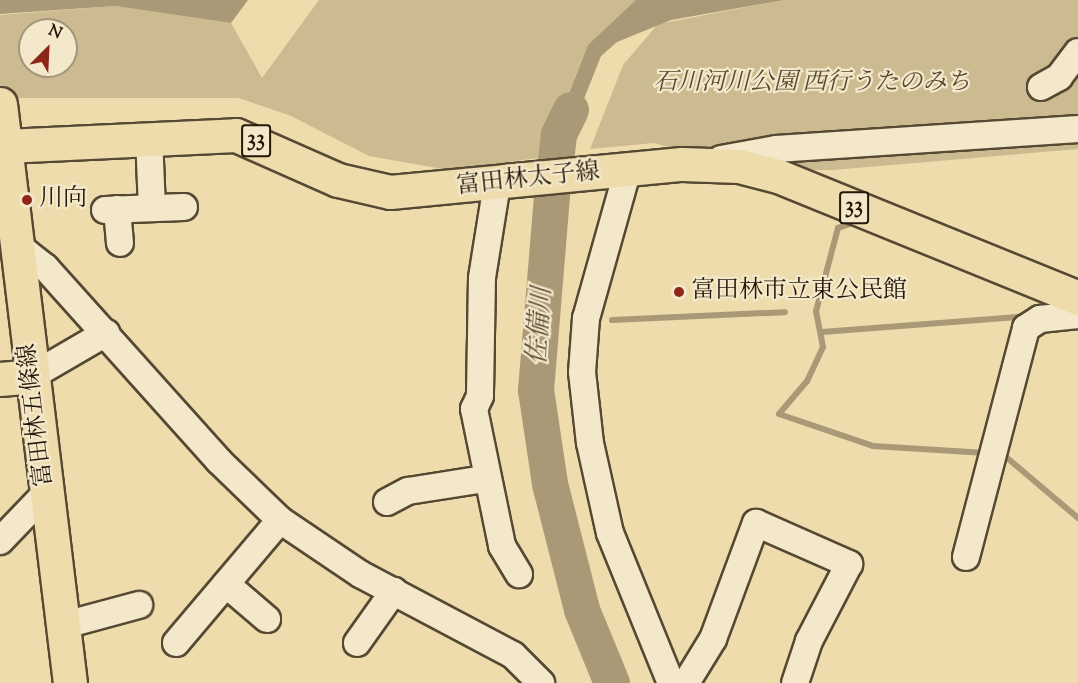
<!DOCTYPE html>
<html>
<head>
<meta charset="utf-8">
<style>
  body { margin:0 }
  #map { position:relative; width:1078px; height:683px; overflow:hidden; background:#eedcad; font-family:"Sorts Mill Goudy","Noto Serif JP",serif }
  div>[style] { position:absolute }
  .green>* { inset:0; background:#ccbb91 }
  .water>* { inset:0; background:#a99976 }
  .stream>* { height:6px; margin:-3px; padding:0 3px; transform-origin:3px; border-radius:3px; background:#a99976 }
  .river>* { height:36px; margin:-18px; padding:0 18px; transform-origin:18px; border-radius:18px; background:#a99976 }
  .roads { filter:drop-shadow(2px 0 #564933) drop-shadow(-2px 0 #564933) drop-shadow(0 2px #564933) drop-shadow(0 -2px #564933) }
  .minor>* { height:26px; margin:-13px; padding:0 13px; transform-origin:13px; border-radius:13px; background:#f4e8ca }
  .major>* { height:33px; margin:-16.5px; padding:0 16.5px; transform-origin:16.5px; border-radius:16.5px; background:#eedcad }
  .dots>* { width:16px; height:16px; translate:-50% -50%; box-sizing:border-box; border:3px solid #f4e8ca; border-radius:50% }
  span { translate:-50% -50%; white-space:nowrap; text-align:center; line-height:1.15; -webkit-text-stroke:4.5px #f4e8ca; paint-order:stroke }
  .shield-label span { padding:2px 4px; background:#f4e8ca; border:2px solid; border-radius:4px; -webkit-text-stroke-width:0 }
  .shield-label { font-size:22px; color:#24180a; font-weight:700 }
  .park-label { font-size:24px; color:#564932; font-style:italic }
  .street-label { font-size:24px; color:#24180a }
  .poi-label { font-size:24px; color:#24180a }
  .left { translate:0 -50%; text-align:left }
  .water-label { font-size:26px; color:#594c35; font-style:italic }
  .north { position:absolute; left:18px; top:18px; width:60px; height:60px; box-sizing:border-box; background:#f4e8ca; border:2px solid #a1957d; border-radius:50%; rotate:24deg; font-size:16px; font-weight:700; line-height:24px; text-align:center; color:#24180a }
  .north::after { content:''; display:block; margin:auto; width:21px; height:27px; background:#8f2418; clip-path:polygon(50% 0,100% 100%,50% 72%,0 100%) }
</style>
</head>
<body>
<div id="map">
  <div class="green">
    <div style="clip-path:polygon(evenodd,319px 0,637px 0,584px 54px,552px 136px,553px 156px,448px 170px,369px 156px,291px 116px,239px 98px,0 98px,0 15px,115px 6px,231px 23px,262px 78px,319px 0,30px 30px,66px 30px,66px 66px,30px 66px,30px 30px)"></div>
    <div style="clip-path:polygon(784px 0,1078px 0,1078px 149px,833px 170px,806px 170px,728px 146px,678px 150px,654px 143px,590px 149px,623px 65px,658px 24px)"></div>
  </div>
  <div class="water">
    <div style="clip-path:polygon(0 0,248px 0,231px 23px,115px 6px,0 14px)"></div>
    <div style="clip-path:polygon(636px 0,784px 0,671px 20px,617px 42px,601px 56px,562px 154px,553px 156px,552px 136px,588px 45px)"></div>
  </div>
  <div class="stream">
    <div style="left:856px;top:222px;width:19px;rotate:162deg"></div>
    <div style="left:838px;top:228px;width:86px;rotate:104.8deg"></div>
    <div style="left:816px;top:311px;width:37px;rotate:79deg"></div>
    <div style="left:823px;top:347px;width:38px;rotate:115deg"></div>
    <div style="left:807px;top:381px;width:43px;rotate:130.3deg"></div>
    <div style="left:779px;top:414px;width:99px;rotate:18.8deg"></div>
    <div style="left:873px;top:446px;width:113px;rotate:3.5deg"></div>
    <div style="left:612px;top:320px;width:173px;rotate:-2.6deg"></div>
    <div style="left:822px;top:332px;width:207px;rotate:-4.4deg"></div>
    <div style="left:999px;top:451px;width:104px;rotate:40.3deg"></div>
  </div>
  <div class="river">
    <div style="left:571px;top:110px;width:28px;rotate:116deg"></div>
    <div style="left:559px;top:135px;width:61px;rotate:96.5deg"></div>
    <div style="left:552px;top:196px;width:195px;rotate:94.7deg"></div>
    <div style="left:536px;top:390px;width:95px;rotate:81.5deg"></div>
    <div style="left:550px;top:484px;width:130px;rotate:75.7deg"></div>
    <div style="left:582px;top:610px;width:79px;rotate:67.7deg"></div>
  </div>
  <div class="roads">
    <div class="minor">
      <div style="left:1041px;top:87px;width:21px;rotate:-29deg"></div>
      <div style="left:1059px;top:77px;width:31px;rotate:-53deg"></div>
      <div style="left:149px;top:137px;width:71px;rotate:87.6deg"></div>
      <div style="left:721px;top:159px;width:56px;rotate:-10.3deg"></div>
      <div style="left:776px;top:149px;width:303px;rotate:-3.8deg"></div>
      <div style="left:628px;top:169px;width:155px;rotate:105.7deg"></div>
      <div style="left:586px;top:318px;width:54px;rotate:94.2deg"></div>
      <div style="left:582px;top:372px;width:71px;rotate:83.6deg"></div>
      <div style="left:590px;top:443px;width:92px;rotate:77.5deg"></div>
      <div style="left:610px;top:533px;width:162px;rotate:67.9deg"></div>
      <div style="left:497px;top:184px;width:95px;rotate:99.1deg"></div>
      <div style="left:482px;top:278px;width:118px;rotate:91deg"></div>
      <div style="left:480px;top:396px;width:14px;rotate:115deg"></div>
      <div style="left:474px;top:409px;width:140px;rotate:78.4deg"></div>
      <div style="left:502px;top:546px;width:33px;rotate:59deg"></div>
      <div style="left:117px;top:209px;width:34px;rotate:85deg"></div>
      <div style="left:105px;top:210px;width:79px;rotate:-2.2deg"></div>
      <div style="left:16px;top:254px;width:11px;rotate:-5deg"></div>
      <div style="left:27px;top:253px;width:23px;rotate:38deg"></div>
      <div style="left:45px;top:267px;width:261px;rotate:48.1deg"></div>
      <div style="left:219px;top:461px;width:85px;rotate:44deg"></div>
      <div style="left:280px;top:520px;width:97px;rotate:34deg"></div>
      <div style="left:360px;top:574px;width:173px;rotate:27.9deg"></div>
      <div style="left:513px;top:655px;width:40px;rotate:45deg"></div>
      <div style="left:32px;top:376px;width:86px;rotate:-30.2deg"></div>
      <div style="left:387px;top:502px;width:24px;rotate:-28deg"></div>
      <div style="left:408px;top:491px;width:78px;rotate:-8.9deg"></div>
      <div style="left:0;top:541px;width:66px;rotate:-46.2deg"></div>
      <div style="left:966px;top:557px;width:237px;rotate:-75.3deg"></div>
      <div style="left:1026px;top:328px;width:17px;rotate:-33deg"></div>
      <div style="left:1040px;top:319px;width:38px;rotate:-6deg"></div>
      <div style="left:226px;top:584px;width:54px;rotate:40.5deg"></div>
      <div style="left:61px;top:626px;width:81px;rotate:-15.1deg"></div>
      <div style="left:176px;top:643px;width:161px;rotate:-49.8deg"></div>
      <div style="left:357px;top:643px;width:64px;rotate:-54.6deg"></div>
      <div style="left:686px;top:683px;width:52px;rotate:-58.5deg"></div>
      <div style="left:713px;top:639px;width:124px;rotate:-69.7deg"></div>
      <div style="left:756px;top:523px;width:102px;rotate:23.8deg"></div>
      <div style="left:849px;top:564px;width:87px;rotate:117.5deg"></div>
      <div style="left:809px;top:641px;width:44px;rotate:108.4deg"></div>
    </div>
    <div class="major">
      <div style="left:0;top:104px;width:583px;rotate:83.11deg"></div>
      <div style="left:5px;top:146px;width:231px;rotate:-2.7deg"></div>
      <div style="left:236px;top:135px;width:111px;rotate:23.8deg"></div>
      <div style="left:338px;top:180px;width:53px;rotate:13deg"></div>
      <div style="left:390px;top:192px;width:293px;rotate:-5.5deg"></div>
      <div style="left:682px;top:164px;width:57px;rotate:2deg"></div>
      <div style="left:739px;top:166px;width:40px;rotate:14.4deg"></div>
      <div style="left:778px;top:176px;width:324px;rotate:22.1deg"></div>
      <div style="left:0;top:379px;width:32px;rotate:-5deg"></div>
    </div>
  </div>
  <div class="dots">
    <div style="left:27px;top:200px;background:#8f2418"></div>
    <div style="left:679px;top:292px;background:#8f2418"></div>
  </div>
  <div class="shield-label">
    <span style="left:256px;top:141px">33</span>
    <span style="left:854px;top:208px">33</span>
  </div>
  <div class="park-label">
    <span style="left:812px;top:84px">石川河川公園 西行うたのみち</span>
  </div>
  <div class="street-label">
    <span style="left:528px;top:180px;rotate:-6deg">富田林太子線</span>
    <span style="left:37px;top:415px;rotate:-97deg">富田林五條線</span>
  </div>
  <div class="poi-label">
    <span class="left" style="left:39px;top:200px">川向</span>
    <span class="left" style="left:691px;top:292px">富田林市立東公民館</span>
  </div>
  <div class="water-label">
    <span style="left:541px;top:326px;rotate:-86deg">佐備川</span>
  </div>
  <div class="north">N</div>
</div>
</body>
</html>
